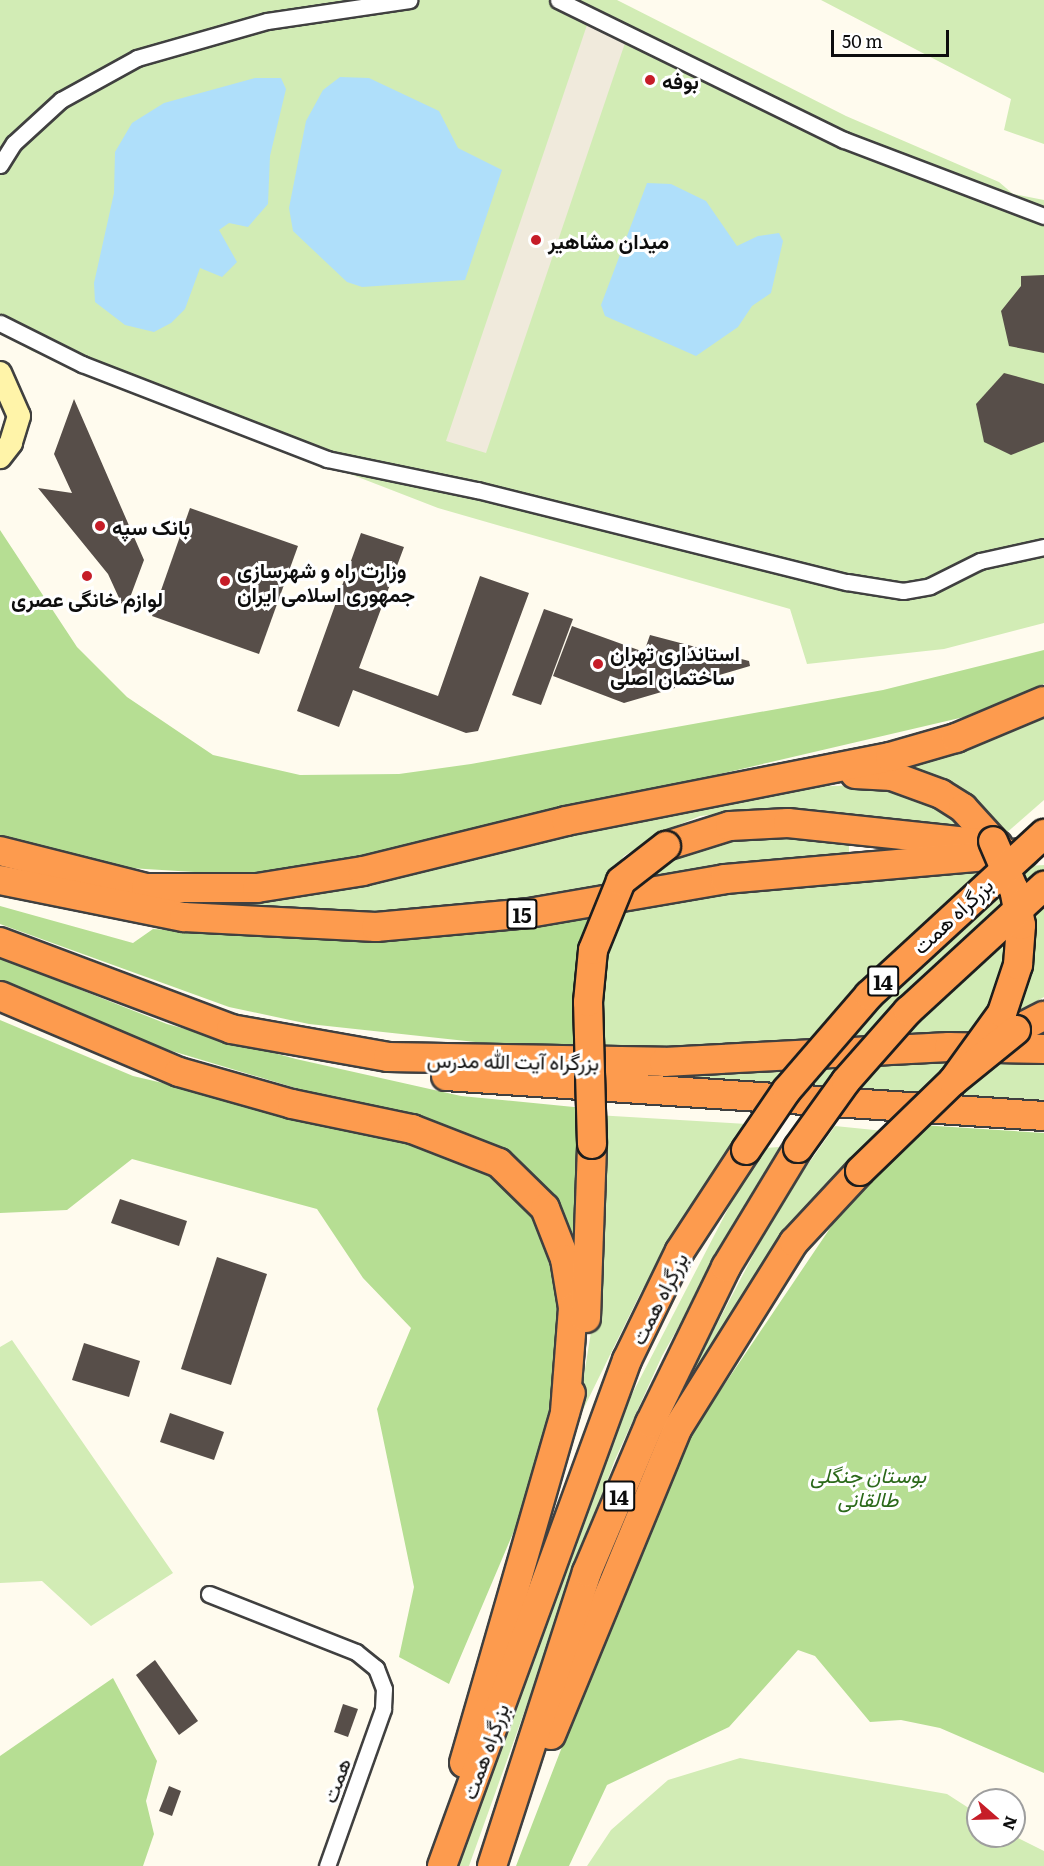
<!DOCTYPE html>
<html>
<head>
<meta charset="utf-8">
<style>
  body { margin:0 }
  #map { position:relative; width:1044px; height:1866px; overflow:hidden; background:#fffbee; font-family:Literata,Vazirmatn,serif }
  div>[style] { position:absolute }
  .green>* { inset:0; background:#d2ecb5 }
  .forest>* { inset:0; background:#b6de93 }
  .plaza>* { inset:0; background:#f0eadc }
  .water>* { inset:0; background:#afdffa }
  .building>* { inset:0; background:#574e49 }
  .roads { filter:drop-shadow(2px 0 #404040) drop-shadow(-2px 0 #404040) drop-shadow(0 2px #404040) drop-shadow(0 -2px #404040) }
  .street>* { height:15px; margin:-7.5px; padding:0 7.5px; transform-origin:7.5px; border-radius:7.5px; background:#fff }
  .secondary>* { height:22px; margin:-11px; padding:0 11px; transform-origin:11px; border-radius:11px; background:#fff4a9 }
  .highway>* { height:28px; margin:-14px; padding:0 14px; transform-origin:14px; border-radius:14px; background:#fd9b4e }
  .bridges { filter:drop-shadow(2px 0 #1e1e1e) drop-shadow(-2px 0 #1e1e1e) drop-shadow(0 2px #1e1e1e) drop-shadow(0 -2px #1e1e1e) }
  .highway-bridge>* { height:28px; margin:-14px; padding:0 14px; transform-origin:14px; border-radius:14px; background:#fd9b4e }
  .dots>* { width:16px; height:16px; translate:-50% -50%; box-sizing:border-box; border:3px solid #fff; border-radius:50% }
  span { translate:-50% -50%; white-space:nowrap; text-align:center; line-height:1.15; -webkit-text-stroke:6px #fff; paint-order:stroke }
  .shield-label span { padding:2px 4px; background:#fff; border:2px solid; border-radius:4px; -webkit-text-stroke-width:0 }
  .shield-label { font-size:20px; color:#0d0d0d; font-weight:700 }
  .poi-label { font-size:21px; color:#0d0d0d; font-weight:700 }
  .left { translate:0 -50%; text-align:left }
  .street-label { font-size:21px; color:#0d0d0d }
  .park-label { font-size:21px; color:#2b691a; font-style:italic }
  .north { position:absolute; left:966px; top:1788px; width:60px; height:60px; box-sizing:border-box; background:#fff; border:2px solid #9e9e9e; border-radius:50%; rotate:110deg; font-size:16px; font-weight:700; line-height:24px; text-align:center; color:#0d0d0d }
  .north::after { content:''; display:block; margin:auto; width:21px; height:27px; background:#c61d28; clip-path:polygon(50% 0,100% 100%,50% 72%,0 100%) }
  .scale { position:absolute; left:831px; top:30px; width:118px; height:27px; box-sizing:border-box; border:3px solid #0d0d0d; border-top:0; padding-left:8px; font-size:18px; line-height:21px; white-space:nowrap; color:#0d0d0d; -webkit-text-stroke:4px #fff; paint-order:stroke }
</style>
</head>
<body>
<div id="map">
  <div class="green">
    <div style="clip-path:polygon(0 0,617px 0,846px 116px,999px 182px,1013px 194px,1044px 200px,1044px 623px,944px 649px,807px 664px,790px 609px,438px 508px,32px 351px,0 333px)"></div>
    <div style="clip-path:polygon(821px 0,1044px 0,1044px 144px,1004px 130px,1011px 99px)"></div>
    <div style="clip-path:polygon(1044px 711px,1044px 800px,1004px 835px,892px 766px)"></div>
    <div style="clip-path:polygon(862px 785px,914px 793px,963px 829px,744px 811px,700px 816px,664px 831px,624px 856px,600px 887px,526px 900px,336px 914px,188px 900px,297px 894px,424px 871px,669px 812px,804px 787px)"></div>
    <div style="clip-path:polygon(719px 835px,849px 837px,849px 852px,653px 875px,670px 856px)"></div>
    <div style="clip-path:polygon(1044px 865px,1044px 997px,983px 1030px,578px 1053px,594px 911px,808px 880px)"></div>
    <div style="clip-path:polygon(836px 1061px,1044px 1063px,1044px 1100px,668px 1078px)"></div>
    <div style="clip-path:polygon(596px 1115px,747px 1124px,642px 1290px,576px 1424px,592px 1326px)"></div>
    <div style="clip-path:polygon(835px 1126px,884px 1131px,692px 1390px,684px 1387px,780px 1204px)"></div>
    <div style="clip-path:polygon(780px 1147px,662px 1356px,614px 1462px,469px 1866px,459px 1866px,631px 1396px,744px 1178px,764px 1148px)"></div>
    <div style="clip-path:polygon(12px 1340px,173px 1573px,91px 1626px,42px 1581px,0 1583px,0 1347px)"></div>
    <div style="clip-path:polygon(740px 1758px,947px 1794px,978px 1814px,978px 1836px,1014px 1836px,1044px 1851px,1044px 1866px,587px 1866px,611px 1830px,668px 1780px)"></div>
  </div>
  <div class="forest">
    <div style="clip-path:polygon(0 530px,77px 647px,127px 697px,213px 755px,300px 775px,399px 774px,471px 764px,883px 690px,1044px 650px,1044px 684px,964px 717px,278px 877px,129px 868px,72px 859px,0 835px)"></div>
    <div style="clip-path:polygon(0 906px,133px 943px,153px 929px,313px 939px,594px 911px,578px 1053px,309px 1024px,229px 1007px,0 924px)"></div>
    <div style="clip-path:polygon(0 958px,167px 1024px,296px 1059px,461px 1096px,584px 1108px,582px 1252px,555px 1197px,530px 1173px,362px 1108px,142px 1042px,0 982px)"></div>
    <div style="clip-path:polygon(0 1020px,133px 1076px,452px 1151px,493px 1172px,524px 1204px,542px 1237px,559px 1301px,551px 1402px,525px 1505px,449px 1684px,399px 1657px,414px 1587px,377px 1409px,411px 1328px,363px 1278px,317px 1209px,132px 1159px,67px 1210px,0 1213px)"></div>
    <div style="clip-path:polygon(921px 1125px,1044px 1133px,1044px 1773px,940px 1728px,901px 1720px,870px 1722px,815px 1656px,798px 1650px,729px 1727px,607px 1785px,569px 1866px,516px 1866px,630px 1571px,687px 1440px,843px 1209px)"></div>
    <div style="clip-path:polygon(113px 1678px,157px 1761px,146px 1801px,154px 1834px,143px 1866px,0 1866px,0 1756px)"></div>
  </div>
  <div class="plaza">
    <div style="clip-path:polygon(587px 25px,626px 40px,486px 453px,446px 441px)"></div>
  </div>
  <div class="water">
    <div style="clip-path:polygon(340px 77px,369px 78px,439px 111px,458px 148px,502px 170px,465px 280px,362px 287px,347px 282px,293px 231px,289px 208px,306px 121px,323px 90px)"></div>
    <div style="clip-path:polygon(255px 78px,281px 78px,286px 89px,270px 156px,268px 204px,248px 227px,229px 223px,219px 230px,237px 262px,222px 277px,200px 268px,185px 309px,171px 323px,154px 332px,125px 325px,95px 302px,94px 283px,114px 193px,115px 152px,132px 123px,164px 103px)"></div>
    <div style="clip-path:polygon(647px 183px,671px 184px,706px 201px,737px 246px,758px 236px,779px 233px,783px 241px,771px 293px,752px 306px,738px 327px,696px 356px,605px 316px,601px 305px)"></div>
  </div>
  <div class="building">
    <div style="clip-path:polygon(1044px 275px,1044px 353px,1009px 346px,1001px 311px,1021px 286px,1021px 276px)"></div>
    <div style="clip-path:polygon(1004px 373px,1044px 384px,1044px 442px,1011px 455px,984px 442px,976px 404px)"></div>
    <div style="clip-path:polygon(74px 399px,144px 560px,125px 611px,108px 574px,38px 488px,72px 493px,54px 454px)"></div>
    <div style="clip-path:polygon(190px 508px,298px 546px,259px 654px,152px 616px)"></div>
    <div style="clip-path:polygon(361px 533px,404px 547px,359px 668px,438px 696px,480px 576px,529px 593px,478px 731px,466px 733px,353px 690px,339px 727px,297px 711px)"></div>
    <div style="clip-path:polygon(544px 609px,573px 619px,541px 705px,512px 695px)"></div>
    <div style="clip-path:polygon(572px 626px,644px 652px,650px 635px,749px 661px,750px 666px,624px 703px,553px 676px)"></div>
    <div style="clip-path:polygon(120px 1199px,187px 1221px,179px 1246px,111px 1223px)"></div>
    <div style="clip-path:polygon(217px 1257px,267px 1274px,231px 1385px,181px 1369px)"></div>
    <div style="clip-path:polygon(84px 1343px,140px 1361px,129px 1397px,72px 1380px)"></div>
    <div style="clip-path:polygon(170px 1413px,224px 1432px,214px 1460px,160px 1442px)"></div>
    <div style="clip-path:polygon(155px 1660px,198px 1721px,179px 1735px,136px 1675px)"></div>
    <div style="clip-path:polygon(343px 1704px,358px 1709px,348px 1737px,334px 1732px)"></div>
    <div style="clip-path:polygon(169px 1786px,181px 1791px,172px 1816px,159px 1811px)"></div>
  </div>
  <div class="roads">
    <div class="street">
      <div style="left:558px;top:0;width:318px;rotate:26.1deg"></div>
      <div style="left:844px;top:140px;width:214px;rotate:20.8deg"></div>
      <div style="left:0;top:165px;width:26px;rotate:-58deg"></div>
      <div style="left:14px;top:143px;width:64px;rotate:-42.5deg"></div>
      <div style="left:61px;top:100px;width:87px;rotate:-28.9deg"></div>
      <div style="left:137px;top:58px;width:135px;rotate:-15.9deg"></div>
      <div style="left:267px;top:21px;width:144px;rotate:-8.4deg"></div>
      <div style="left:0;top:323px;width:92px;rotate:26.6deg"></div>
      <div style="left:82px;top:364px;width:263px;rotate:21.2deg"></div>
      <div style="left:327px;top:459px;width:153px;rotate:11.7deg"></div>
      <div style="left:477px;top:490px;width:381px;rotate:14deg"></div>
      <div style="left:847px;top:582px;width:57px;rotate:9.1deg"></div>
      <div style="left:903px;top:591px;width:27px;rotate:-10deg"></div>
      <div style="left:930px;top:586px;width:56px;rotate:-26.6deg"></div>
      <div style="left:980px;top:561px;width:66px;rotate:-12.3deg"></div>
      <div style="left:209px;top:1594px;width:158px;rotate:21.5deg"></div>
      <div style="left:356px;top:1652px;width:26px;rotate:39deg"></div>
      <div style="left:376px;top:1668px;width:22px;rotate:69deg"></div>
      <div style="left:384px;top:1689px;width:20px;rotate:93deg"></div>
      <div style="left:383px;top:1709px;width:167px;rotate:109.6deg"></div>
    </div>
    <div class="secondary">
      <div style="left:0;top:373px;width:47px;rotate:66.2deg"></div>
      <div style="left:19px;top:416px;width:28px;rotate:107deg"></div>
      <div style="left:11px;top:443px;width:18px;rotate:128deg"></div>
    </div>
    <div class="highway">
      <div style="left:855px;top:774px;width:37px;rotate:3deg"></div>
      <div style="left:892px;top:776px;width:52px;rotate:20.2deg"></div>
      <div style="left:941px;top:794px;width:26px;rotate:32deg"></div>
      <div style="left:963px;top:808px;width:45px;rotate:47.7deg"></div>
      <div style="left:666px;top:846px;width:67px;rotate:-17.4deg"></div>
      <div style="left:730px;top:826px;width:58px;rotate:-3deg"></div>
      <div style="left:788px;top:823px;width:211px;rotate:6deg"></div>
      <div style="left:0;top:851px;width:151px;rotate:14.2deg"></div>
      <div style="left:146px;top:888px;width:111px"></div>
      <div style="left:257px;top:888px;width:107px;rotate:-9.1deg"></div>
      <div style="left:363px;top:871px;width:209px;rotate:-13.8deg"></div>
      <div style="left:566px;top:821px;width:330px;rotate:-11.2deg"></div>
      <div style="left:890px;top:757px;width:69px;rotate:-16.1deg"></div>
      <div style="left:956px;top:738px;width:95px;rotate:-22.8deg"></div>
      <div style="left:0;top:880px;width:188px;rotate:11.4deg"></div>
      <div style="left:184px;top:917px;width:192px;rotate:3deg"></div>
      <div style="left:376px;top:927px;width:154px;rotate:-5.2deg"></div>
      <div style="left:529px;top:913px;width:199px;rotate:-9.8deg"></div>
      <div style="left:725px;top:879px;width:300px;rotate:-5deg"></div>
      <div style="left:0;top:942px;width:247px;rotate:20.6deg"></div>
      <div style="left:231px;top:1029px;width:159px;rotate:10.1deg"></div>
      <div style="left:388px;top:1057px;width:276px;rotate:1deg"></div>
      <div style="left:664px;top:1062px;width:285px;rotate:-3deg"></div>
      <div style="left:949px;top:1047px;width:95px;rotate:1.2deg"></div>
      <div style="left:0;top:996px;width:194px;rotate:23deg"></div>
      <div style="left:179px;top:1072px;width:117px;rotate:15.8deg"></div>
      <div style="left:292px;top:1104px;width:123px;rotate:11.8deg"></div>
      <div style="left:412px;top:1129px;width:93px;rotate:21.3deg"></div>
      <div style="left:499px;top:1163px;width:64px;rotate:44.4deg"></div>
      <div style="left:545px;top:1208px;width:55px;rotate:68.6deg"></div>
      <div style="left:565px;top:1259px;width:50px;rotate:80.7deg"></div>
      <div style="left:573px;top:1308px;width:103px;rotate:94.4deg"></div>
      <div style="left:1016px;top:1030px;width:31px;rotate:-27deg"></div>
      <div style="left:446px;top:1076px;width:599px;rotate:3.83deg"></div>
      <div style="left:586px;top:1318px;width:174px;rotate:-88deg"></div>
      <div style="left:551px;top:1735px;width:331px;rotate:-67.6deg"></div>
      <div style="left:677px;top:1429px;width:221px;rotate:-58deg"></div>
      <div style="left:794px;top:1242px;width:97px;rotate:-47.1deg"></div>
      <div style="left:464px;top:1763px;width:385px;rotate:-73.9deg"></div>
      <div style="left:442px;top:1866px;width:539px;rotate:-69.92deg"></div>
      <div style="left:627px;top:1360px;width:121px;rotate:-64.1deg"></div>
      <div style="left:680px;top:1251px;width:121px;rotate:-56.8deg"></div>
      <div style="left:492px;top:1866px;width:309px;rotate:-72.1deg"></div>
      <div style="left:587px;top:1572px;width:162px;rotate:-67.1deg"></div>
      <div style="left:650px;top:1423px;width:174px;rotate:-64deg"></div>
      <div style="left:726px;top:1267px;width:139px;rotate:-58.8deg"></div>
    </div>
  </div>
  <div class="bridges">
    <div class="highway-bridge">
      <div style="left:953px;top:1081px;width:84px;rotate:-54.2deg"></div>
      <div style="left:1002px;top:1013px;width:51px;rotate:-71.6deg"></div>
      <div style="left:1018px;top:965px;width:40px;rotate:-85.7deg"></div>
      <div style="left:1021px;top:925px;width:36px;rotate:-101deg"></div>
      <div style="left:1014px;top:890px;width:53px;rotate:-113.2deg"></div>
      <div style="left:592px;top:1144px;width:142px;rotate:-91.6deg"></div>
      <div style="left:588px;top:1002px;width:52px;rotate:-84.5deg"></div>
      <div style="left:593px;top:950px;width:74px;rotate:-67.9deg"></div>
      <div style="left:621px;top:881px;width:57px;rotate:-37.9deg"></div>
      <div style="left:798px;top:1148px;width:82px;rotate:-54.4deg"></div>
      <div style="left:846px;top:1081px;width:94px;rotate:-48.5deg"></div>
      <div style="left:908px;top:1011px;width:185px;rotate:-42.6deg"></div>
      <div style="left:746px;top:1150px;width:73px;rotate:-55.7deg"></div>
      <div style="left:787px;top:1090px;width:125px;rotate:-49.2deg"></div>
      <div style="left:869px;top:995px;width:238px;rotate:-42.6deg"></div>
      <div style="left:860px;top:1171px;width:129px;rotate:-44.1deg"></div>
      <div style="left:953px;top:1081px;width:81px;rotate:-39deg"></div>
    </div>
  </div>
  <div class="dots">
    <div style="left:650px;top:80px;background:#c61d28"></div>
    <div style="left:536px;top:240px;background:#c61d28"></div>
    <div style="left:100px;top:526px;background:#c61d28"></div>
    <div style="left:87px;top:576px;background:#c61d28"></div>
    <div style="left:225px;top:581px;background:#c61d28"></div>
    <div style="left:598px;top:664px;background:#c61d28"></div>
  </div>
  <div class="shield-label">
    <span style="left:522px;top:914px">15</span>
    <span style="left:883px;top:981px">14</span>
    <span style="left:619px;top:1496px">14</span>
  </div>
  <div class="poi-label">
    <span class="left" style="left:662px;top:80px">بوفه</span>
    <span class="left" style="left:548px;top:240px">میدان مشاهیر</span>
    <span class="left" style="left:112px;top:526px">بانک سپه</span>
    <span class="left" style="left:237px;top:581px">وزارت راه و شهرسازی<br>جمهوری اسلامی ایران</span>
    <span style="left:87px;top:598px">لوازم خانگی عصری</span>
    <span class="left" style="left:610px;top:664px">استانداری تهران<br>ساختمان اصلی</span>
  </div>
  <div class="street-label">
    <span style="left:952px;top:915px;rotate:-43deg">بزرگراه همت</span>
    <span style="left:513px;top:1060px;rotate:1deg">بزرگراه آیت الله مدرس</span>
    <span style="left:658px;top:1298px;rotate:-63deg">بزرگراه همت</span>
    <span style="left:484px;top:1751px;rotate:-70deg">بزرگراه همت</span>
    <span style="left:335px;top:1780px;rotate:-70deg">همت</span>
  </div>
  <div class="park-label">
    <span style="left:868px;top:1486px">بوستان جنگلی<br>طالقانی</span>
  </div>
  <div class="north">N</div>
  <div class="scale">50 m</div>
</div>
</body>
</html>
